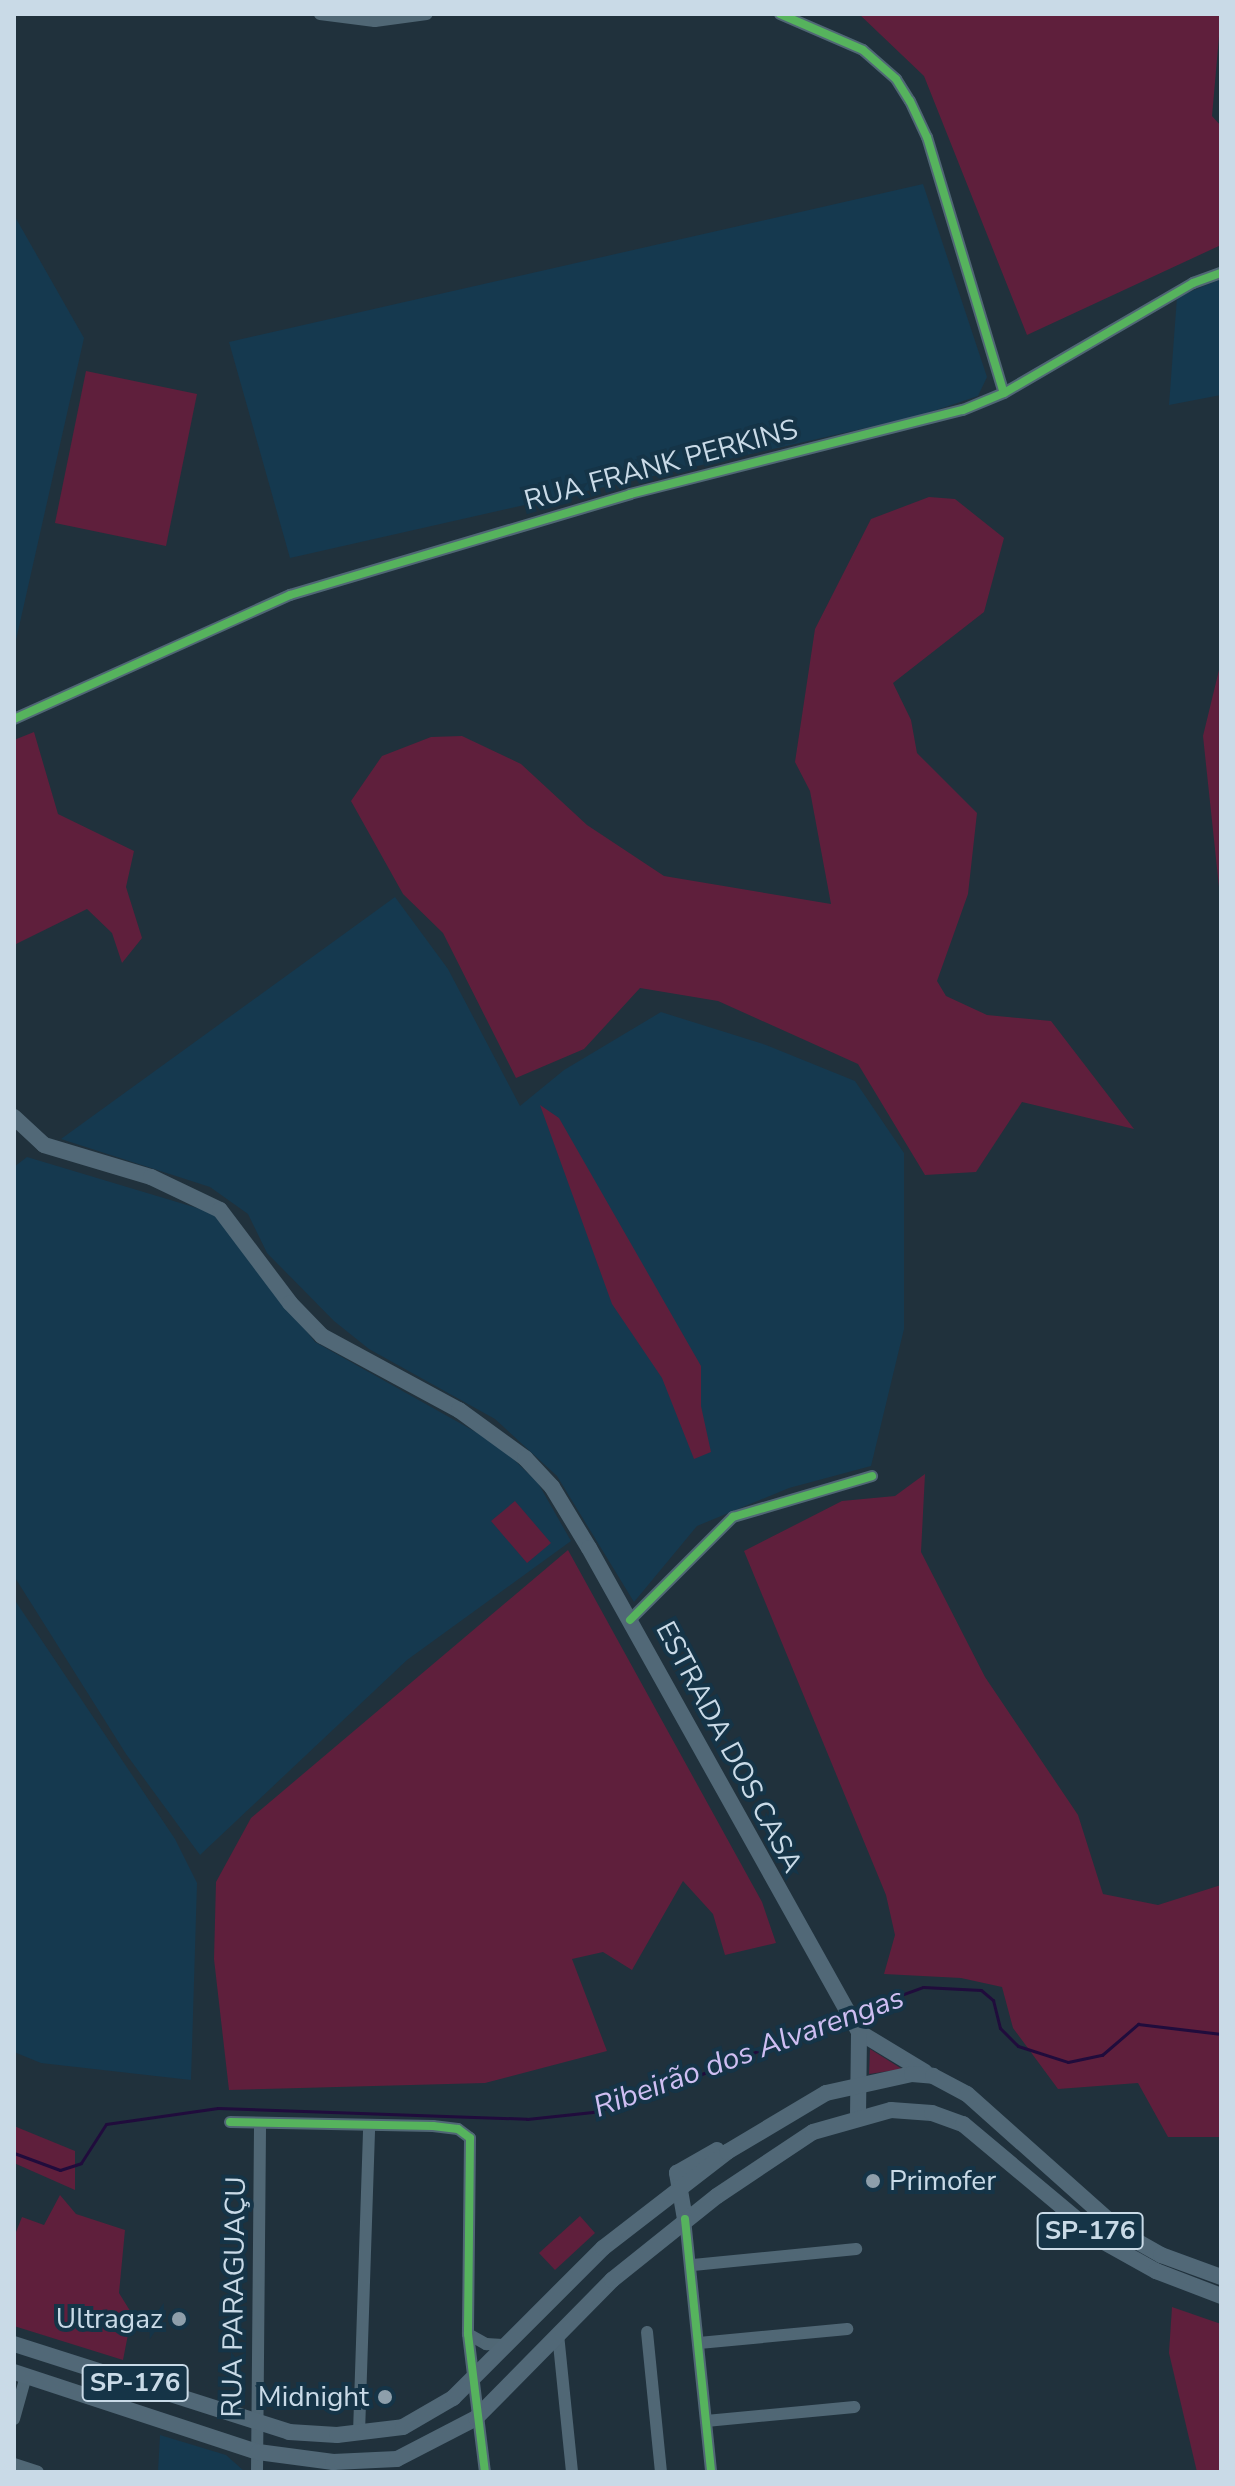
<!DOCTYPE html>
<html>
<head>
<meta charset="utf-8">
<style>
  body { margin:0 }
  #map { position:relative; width:1235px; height:2486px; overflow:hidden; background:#20313c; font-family:"Nunito Sans",sans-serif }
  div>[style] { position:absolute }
  .built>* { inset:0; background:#15394f }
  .green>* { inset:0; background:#5f1f3c }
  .stream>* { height:3px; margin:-1.5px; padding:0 1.5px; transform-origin:1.5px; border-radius:1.5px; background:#200c3c }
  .minor>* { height:12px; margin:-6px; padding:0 6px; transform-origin:6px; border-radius:6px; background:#506775 }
  .major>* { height:16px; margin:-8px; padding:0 8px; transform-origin:8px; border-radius:8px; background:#516877 }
  .cycleway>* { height:8px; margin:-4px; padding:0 4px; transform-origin:4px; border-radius:4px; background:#56b35d }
  .dots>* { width:22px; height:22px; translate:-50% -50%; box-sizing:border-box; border:4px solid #153447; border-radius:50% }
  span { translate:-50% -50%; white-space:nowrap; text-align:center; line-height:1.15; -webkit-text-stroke:8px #153447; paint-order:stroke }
  .shield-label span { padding:2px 6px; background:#153447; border:2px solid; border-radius:6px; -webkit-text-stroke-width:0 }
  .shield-label { font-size:26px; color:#c9dae7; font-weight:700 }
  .street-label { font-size:28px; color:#c9dae7 }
  .poi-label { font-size:28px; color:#c9dae7 }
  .left { translate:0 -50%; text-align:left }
  .right { translate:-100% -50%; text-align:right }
  .water-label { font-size:30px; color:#cebef2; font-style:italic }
  .frame { position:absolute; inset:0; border:16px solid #c9dae7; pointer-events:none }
</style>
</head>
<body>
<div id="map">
  <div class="built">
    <div style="clip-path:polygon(923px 184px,987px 377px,978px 396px,919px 416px,290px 558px,229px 342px)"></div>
    <div style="clip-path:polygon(14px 215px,84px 338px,14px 649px)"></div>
    <div style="clip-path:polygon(1221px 279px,1221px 395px,1169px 405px,1177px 297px)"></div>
    <div style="clip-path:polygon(395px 897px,448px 969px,520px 1106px,564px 1070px,661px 1012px,766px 1045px,855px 1081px,904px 1153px,904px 1329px,871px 1466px,789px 1488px,697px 1526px,634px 1602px,557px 1476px,495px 1419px,369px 1349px,334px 1321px,267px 1253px,248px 1214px,210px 1187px,61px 1139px)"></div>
    <div style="clip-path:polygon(27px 1157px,217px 1214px,315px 1342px,499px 1445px,538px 1483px,571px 1541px,407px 1660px,200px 1855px,126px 1754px,14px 1576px,14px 1167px)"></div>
    <div style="clip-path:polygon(14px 1599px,175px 1839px,197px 1883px,191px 2080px,41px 2063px,14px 2052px)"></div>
    <div style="clip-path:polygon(160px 2435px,226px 2455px,244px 2471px,158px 2472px)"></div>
  </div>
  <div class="green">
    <div style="clip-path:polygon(859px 14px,1221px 14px,1212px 116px,1221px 126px,1221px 245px,1027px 335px,924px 76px)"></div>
    <div style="clip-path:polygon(86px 371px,197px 394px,166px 546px,55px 523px)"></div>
    <div style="clip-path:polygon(929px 497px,955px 499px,1004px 538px,984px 612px,893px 683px,911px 720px,917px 753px,977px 813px,968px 894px,937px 981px,946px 996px,987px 1015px,1051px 1021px,1134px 1129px,1022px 1102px,976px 1172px,925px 1175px,858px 1064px,718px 1001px,640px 988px,584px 1049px,516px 1078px,443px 933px,403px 894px,351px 801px,382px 756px,431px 737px,462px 736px,521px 764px,587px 825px,664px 876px,831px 904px,810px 791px,795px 762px,815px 629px,871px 519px)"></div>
    <div style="clip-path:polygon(1221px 603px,1221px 906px,1203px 736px,1219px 670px)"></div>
    <div style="clip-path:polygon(34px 732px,58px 814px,134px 851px,126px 887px,142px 938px,122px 963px,112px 933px,87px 909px,14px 945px,14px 740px)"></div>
    <div style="clip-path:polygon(540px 1105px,559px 1118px,701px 1366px,701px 1406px,711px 1452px,694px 1459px,662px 1378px,612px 1304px)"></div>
    <div style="clip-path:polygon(925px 1474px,921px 1552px,985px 1677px,1078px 1815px,1103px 1894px,1158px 1905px,1221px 1885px,1221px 2137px,1168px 2137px,1138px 2083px,1058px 2089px,1013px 2028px,1002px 1987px,961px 1978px,884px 1974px,895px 1935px,886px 1895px,744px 1551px,842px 1501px,895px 1496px)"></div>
    <div style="clip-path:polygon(515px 1501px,551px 1543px,527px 1563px,491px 1521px)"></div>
    <div style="clip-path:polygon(568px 1550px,762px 1902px,776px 1943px,725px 1955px,713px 1914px,683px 1881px,632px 1970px,603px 1952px,572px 1959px,607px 2051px,485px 2083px,229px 2090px,214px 1959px,216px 1882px,251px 1818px)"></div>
    <div style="clip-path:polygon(870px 2049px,902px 2069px,869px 2074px)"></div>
    <div style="clip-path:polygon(14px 2126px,75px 2151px,75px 2190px,14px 2163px)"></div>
    <div style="clip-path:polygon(60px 2195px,76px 2214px,125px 2230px,119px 2293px,132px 2314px,123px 2360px,14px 2326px,14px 2237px,22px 2217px,44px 2225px)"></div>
    <div style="clip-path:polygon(580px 2216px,595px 2233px,555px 2270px,539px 2253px)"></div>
    <div style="clip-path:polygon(1172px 2307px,1221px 2324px,1221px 2472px,1197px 2472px,1169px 2353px)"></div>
  </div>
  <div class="stream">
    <div style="left:854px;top:2012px;width:73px;rotate:-19.9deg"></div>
    <div style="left:923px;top:1987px;width:58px;rotate:3deg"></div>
    <div style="left:981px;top:1990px;width:16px;rotate:40deg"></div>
    <div style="left:993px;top:2000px;width:29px;rotate:76deg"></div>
    <div style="left:1000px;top:2028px;width:25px;rotate:45deg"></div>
    <div style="left:1018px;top:2046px;width:52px;rotate:17.7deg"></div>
    <div style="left:1068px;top:2062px;width:35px;rotate:-12deg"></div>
    <div style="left:1102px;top:2055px;width:48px;rotate:-40.7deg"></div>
    <div style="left:1138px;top:2024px;width:84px;rotate:6.9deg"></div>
    <div style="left:14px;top:2153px;width:49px;rotate:20.3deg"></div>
    <div style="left:60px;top:2170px;width:22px;rotate:-18deg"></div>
    <div style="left:81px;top:2163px;width:46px;rotate:-57.3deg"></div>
    <div style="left:106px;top:2124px;width:113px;rotate:-8.1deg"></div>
    <div style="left:218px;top:2108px;width:309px;rotate:2deg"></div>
    <div style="left:527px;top:2119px;width:66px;rotate:-6.1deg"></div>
    <div style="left:593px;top:2112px;width:63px;rotate:-16.7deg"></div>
    <div style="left:653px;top:2094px;width:205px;rotate:-22.3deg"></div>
  </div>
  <div class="minor">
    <div style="left:320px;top:14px;width:55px;rotate:7.3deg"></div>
    <div style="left:375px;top:21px;width:52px;rotate:-7.7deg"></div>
    <div style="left:780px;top:14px;width:90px;rotate:23.4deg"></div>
    <div style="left:863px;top:50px;width:44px;rotate:41.3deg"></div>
    <div style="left:896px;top:79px;width:26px;rotate:58deg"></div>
    <div style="left:910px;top:101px;width:40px;rotate:65deg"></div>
    <div style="left:927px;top:137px;width:267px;rotate:73.3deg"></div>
    <div style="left:14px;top:719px;width:303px;rotate:-24.2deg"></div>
    <div style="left:290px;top:595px;width:355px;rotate:-16.5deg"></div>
    <div style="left:630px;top:494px;width:343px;rotate:-14.2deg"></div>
    <div style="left:963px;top:410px;width:44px;rotate:-22.5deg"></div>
    <div style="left:1004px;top:393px;width:219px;rotate:-30.2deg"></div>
    <div style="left:1193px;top:283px;width:30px;rotate:-20deg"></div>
    <div style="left:630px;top:1620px;width:146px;rotate:-45deg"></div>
    <div style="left:733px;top:1517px;width:145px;rotate:-16.4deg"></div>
    <div style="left:230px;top:2122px;width:203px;rotate:1.1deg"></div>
    <div style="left:433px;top:2126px;width:25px;rotate:7deg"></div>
    <div style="left:458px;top:2129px;width:15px;rotate:37deg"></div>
    <div style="left:470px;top:2138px;width:196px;rotate:90.6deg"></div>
    <div style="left:468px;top:2334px;width:139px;rotate:83deg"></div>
    <div style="left:685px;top:2219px;width:254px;rotate:84.1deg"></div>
    <div style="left:693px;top:2265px;width:164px;rotate:-5.6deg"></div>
    <div style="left:647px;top:2332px;width:141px;rotate:84.3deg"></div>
    <div style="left:468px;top:2334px;width:21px;rotate:29deg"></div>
    <div style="left:486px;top:2344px;width:17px;rotate:3deg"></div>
    <div style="left:558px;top:2334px;width:139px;rotate:84.2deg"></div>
    <div style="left:699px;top:2343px;width:149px;rotate:-5.4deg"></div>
    <div style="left:14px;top:2419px;width:45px;rotate:-74.4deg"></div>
    <div style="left:706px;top:2421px;width:149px;rotate:-5.4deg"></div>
    <div style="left:359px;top:2433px;width:308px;rotate:-88.1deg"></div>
    <div style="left:14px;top:2464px;width:25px;rotate:18deg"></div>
    <div style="left:257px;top:2472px;width:349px;rotate:-89.5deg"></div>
  </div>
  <div class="major">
    <div style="left:14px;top:1117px;width:41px;rotate:43deg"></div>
    <div style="left:44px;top:1145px;width:112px;rotate:16.7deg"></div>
    <div style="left:151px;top:1177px;width:76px;rotate:25.6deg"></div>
    <div style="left:220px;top:1210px;width:116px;rotate:53deg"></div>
    <div style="left:290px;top:1303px;width:46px;rotate:45.9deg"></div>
    <div style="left:322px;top:1336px;width:156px;rotate:28.4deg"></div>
    <div style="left:459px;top:1410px;width:82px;rotate:36deg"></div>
    <div style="left:525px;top:1458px;width:40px;rotate:47deg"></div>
    <div style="left:552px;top:1487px;width:71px;rotate:58.8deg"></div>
    <div style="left:589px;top:1548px;width:554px;rotate:60.84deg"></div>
    <div style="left:859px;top:2032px;width:77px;rotate:31.2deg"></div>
    <div style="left:858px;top:2116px;width:84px;rotate:-89.3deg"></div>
    <div style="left:685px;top:2219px;width:47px;rotate:-99.9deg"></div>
    <div style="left:677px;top:2173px;width:46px;rotate:-29.9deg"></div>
    <div style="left:14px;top:2344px;width:289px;rotate:17.7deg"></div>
    <div style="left:289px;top:2432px;width:48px;rotate:3.6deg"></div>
    <div style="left:337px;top:2435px;width:66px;rotate:-6.9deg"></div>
    <div style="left:403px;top:2427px;width:58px;rotate:-30.1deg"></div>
    <div style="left:453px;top:2398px;width:212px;rotate:-45deg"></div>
    <div style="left:603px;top:2248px;width:157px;rotate:-37.7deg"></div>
    <div style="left:727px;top:2152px;width:115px;rotate:-30.8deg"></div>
    <div style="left:826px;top:2093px;width:88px;rotate:-12.5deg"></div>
    <div style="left:912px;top:2074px;width:21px;rotate:5deg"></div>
    <div style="left:933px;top:2076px;width:38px;rotate:28deg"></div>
    <div style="left:967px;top:2094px;width:210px;rotate:41.7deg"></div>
    <div style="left:1124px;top:2234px;width:43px;rotate:29.6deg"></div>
    <div style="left:1161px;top:2255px;width:64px;rotate:20.1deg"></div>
    <div style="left:14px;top:2372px;width:257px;rotate:18.2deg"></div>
    <div style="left:258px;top:2452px;width:76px;rotate:7.6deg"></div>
    <div style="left:333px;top:2462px;width:64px;rotate:-2.7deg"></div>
    <div style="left:397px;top:2459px;width:89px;rotate:-27.4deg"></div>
    <div style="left:476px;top:2418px;width:194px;rotate:-45.4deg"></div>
    <div style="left:612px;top:2280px;width:134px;rotate:-38.7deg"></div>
    <div style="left:717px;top:2196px;width:115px;rotate:-33.7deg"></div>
    <div style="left:813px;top:2132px;width:81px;rotate:-15.8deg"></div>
    <div style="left:891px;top:2110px;width:41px;rotate:4.2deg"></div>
    <div style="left:932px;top:2113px;width:33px;rotate:20deg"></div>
    <div style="left:963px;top:2124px;width:184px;rotate:39.9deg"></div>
    <div style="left:1104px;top:2242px;width:60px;rotate:29.1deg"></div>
    <div style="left:1156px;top:2271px;width:70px;rotate:21deg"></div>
  </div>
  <div class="cycleway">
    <div style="left:780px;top:14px;width:90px;rotate:23.4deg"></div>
    <div style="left:863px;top:50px;width:44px;rotate:41.3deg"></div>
    <div style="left:896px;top:79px;width:26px;rotate:58deg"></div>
    <div style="left:910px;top:101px;width:40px;rotate:65deg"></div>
    <div style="left:927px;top:137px;width:267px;rotate:73.3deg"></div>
    <div style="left:14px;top:719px;width:303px;rotate:-24.2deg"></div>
    <div style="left:290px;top:595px;width:355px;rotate:-16.5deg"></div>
    <div style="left:630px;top:494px;width:343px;rotate:-14.2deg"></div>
    <div style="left:963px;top:410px;width:44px;rotate:-22.5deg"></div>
    <div style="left:1004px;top:393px;width:219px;rotate:-30.2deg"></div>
    <div style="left:1193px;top:283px;width:30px;rotate:-20deg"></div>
    <div style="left:630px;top:1620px;width:146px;rotate:-45deg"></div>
    <div style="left:733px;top:1517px;width:145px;rotate:-16.4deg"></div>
    <div style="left:230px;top:2122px;width:203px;rotate:1.1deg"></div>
    <div style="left:433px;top:2126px;width:25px;rotate:7deg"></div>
    <div style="left:458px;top:2129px;width:15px;rotate:37deg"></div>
    <div style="left:470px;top:2138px;width:196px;rotate:90.6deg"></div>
    <div style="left:468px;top:2334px;width:139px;rotate:83deg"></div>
    <div style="left:685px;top:2219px;width:254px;rotate:84.1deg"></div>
  </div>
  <div class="dots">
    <div style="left:873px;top:2181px;background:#8e9fab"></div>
    <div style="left:179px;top:2319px;background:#8e9fab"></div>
    <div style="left:385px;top:2397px;background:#8e9fab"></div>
  </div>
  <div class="shield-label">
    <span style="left:1090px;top:2231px">SP-176</span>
    <span style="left:135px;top:2383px">SP-176</span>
  </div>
  <div class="street-label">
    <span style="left:661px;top:465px;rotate:-15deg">RUA FRANK PERKINS</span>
    <span style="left:729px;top:1747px;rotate:62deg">ESTRADA DOS CASA</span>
    <span style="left:234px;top:2297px;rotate:-89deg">RUA PARAGUAÇU</span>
  </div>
  <div class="poi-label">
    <span class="left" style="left:889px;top:2181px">Primofer</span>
    <span class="right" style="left:163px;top:2319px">Ultragaz</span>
    <span class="right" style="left:369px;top:2397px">Midnight</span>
  </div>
  <div class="water-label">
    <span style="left:749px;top:2053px;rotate:-20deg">Ribeirão dos Alvarengas</span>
  </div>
  <div class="frame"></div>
</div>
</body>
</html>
